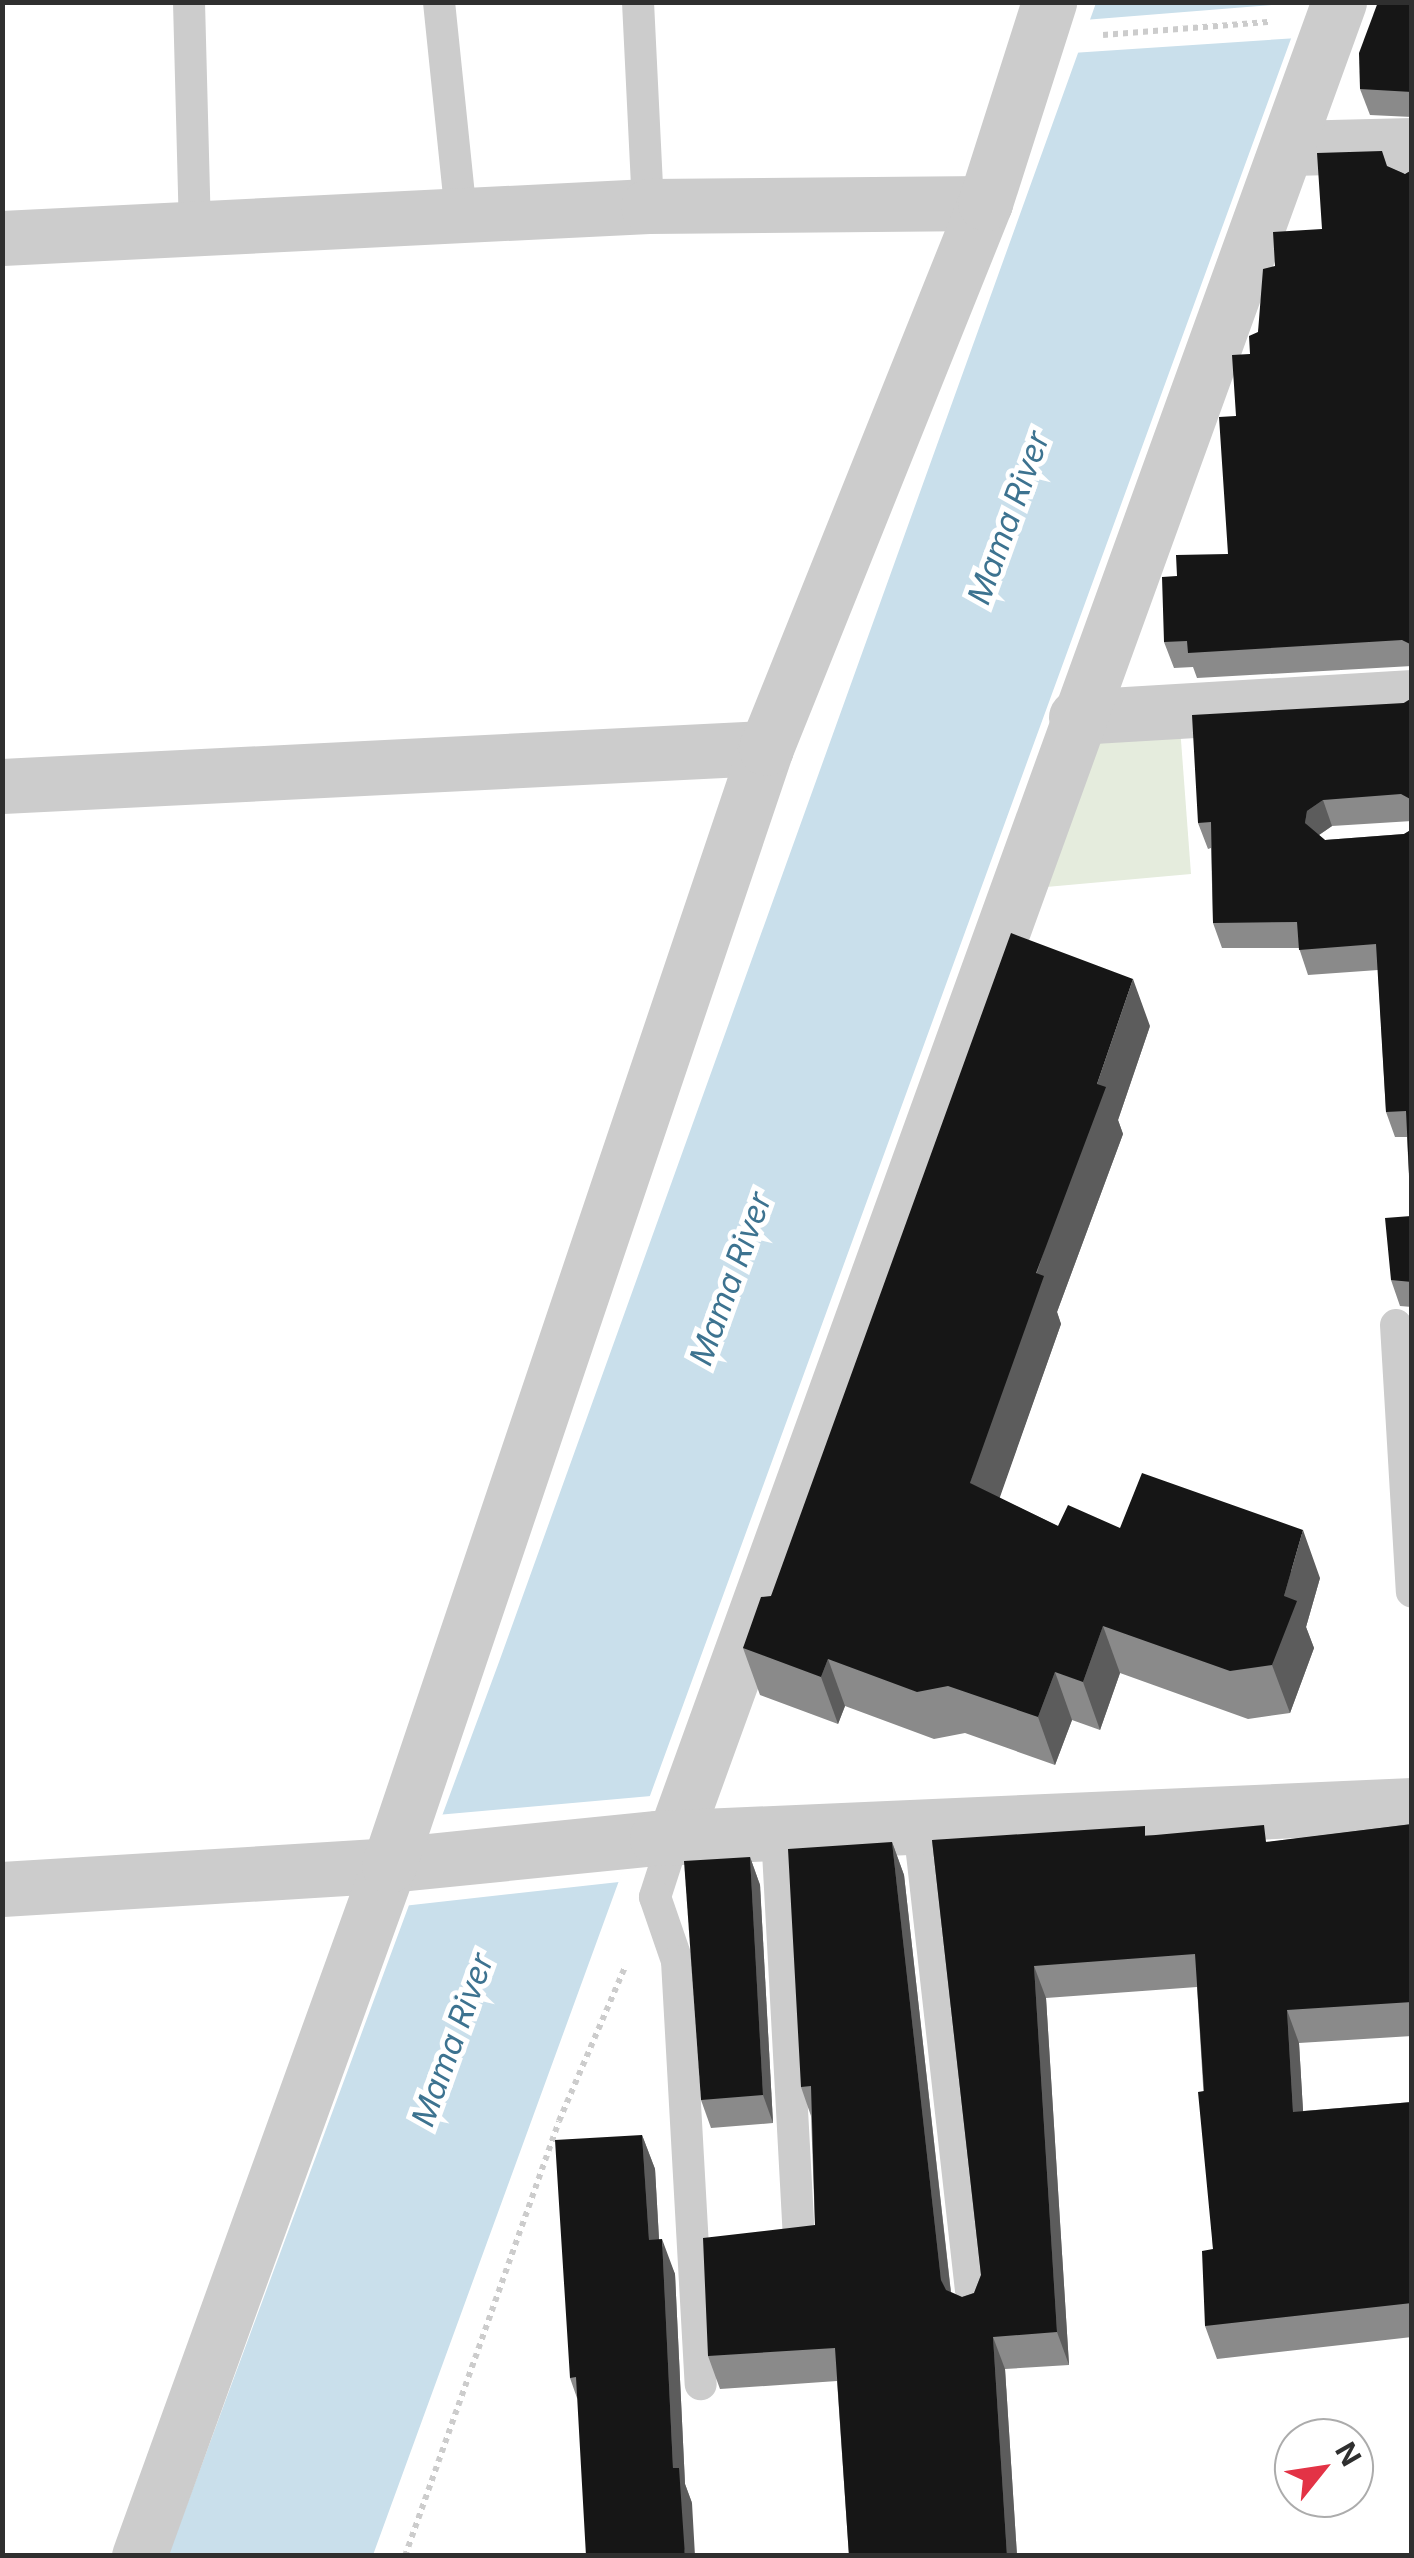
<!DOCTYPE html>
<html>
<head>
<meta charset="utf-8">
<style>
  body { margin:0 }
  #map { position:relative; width:1414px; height:2558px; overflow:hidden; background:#fff; font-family:Inter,sans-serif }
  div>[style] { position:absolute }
  .green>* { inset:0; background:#e5ecdd }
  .water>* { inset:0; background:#c9dfeb }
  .pier>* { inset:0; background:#fff }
  .path>* { height:6px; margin-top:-3px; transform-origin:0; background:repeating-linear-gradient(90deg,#ccc 0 5px,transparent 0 10px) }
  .service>* { height:32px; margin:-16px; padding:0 16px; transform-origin:16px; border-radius:16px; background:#ccc }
  .minor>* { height:55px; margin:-27.5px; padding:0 27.5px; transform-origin:27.5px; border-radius:27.5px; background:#ccc }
  .wall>* { inset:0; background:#8a8a8a }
  .shaded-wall>* { inset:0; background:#5c5c5c }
  .building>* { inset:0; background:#161616 }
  span { translate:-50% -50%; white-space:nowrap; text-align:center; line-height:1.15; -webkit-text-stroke:10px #fff; paint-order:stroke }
  .water-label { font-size:32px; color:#3d7390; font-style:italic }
  .frame { position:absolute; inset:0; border:5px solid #2f2f2f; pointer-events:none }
  .north { position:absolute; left:1274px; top:2418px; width:100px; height:100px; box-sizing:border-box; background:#fff; border:2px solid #acacac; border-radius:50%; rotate:60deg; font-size:28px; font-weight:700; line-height:40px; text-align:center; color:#2f2f2f }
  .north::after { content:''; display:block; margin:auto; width:35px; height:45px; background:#e33346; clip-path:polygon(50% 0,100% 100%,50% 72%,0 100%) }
</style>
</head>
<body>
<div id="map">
  <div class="green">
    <div style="clip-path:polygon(1180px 727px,1191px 874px,1035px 888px,1085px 732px)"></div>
  </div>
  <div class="water">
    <div style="clip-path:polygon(1096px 3px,1304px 3px,373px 2555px,168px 2556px,499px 1662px)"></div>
  </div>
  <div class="pier">
    <div style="clip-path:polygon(1309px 2px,1298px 38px,1072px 53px,1084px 20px)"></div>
    <div style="clip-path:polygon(651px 1796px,619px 1882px,403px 1906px,437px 1815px)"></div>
  </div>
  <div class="path">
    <div style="left:1103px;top:35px;width:168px;rotate:-4.5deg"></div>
    <div style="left:405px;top:2556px;width:461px;rotate:-70.5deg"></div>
    <div style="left:559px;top:2121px;width:168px;rotate:-66.8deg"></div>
  </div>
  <div class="service">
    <div style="left:189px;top:2px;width:227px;rotate:88.5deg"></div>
    <div style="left:439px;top:2px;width:215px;rotate:84.1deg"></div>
    <div style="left:638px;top:2px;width:204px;rotate:87.2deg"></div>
    <div style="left:1396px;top:1325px;width:267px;rotate:86.6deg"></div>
    <div style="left:919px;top:1827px;width:486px;rotate:83.6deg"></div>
    <div style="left:777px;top:1833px;width:405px;rotate:86.9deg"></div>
    <div style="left:674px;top:1838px;width:62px;rotate:107.9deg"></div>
    <div style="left:655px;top:1897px;width:68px;rotate:71deg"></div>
    <div style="left:677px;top:1961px;width:424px;rotate:86.8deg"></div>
  </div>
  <div class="minor">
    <div style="left:1291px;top:148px;width:121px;rotate:-1.4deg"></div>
    <div style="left:2px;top:238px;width:647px;rotate:-2.84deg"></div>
    <div style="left:648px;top:206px;width:337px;rotate:-0.5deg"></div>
    <div style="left:1076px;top:717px;width:337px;rotate:-3.4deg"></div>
    <div style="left:2px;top:786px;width:765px;rotate:-2.85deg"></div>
    <div style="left:674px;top:1838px;width:1953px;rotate:-70.09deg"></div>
    <div style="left:2px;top:1889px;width:388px;rotate:-3.5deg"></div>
    <div style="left:389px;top:1865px;width:269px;rotate:-5.8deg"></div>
    <div style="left:657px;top:1838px;width:756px;rotate:-2.5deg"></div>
    <div style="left:139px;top:2556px;width:735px;rotate:-70.11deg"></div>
    <div style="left:389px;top:1865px;width:1179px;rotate:-71.35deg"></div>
    <div style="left:766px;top:748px;width:587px;rotate:-68.11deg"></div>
    <div style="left:985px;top:203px;width:211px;rotate:-72.3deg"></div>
  </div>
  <div class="wall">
    <div style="clip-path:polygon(1412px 2px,1412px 117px,1370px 115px,1360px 89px)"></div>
    <div style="clip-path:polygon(1388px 167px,1405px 174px,1412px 170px,1412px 666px,1197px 678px,1193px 667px,1174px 668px,1164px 642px,1177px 576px,1228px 554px,1236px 416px,1250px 354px,1258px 332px,1275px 266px,1322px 229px)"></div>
    <div style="clip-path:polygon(1412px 698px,1412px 821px,1332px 826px,1319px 835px,1325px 840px,1404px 834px,1412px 830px,1412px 1307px,1400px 1306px,1391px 1280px,1411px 1216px,1407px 1137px,1395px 1137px,1386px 1112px,1378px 970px,1308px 975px,1299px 948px,1222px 948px,1213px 923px,1211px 848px,1208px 849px,1198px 823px)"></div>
    <div style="clip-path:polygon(1150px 1026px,1118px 1120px,1123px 1134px,1057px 1312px,1061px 1324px,999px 1498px,1058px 1526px,1120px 1528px,1320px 1578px,1306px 1627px,1314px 1648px,1290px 1713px,1248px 1719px,1120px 1673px,1100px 1730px,1072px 1720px,1055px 1765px,965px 1733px,934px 1739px,845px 1706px,838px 1724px,760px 1695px,743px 1648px,771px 1596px)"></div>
    <div style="clip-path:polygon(1412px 1824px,1412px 2036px,1299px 2043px,1303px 2111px,1412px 2102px,1412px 2337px,1217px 2359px,1205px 2326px,1213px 2249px,1197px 1987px,1046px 1998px,1069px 2365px,1005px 2369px,1017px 2556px,849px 2556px,837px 2381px,720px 2389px,708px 2356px,815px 2225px,811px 2116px,801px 2087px,892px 1842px,904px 1875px,951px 2292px,962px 2297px,974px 2293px,981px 2275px,932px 1840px,1149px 1835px,1270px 1842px)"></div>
    <div style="clip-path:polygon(750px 1857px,760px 1885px,773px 2123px,711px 2128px,701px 2100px)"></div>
    <div style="clip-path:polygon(642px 2135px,655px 2169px,659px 2239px,675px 2274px,685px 2484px,692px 2503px,577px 2398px,570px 2378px)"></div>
  </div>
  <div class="shaded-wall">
    <div style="clip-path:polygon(1323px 800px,1332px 826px,1316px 837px,1305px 823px,1307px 811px)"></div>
    <div style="clip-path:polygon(1133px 979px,1150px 1026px,1118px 1120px,1123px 1134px,1057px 1312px,1061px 1324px,988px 1531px,970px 1483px,1097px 1084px)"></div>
    <div style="clip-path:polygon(1303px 1530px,1320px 1578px,1306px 1627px,1314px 1648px,1290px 1713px,1272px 1665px,1284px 1596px)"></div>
    <div style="clip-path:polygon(1103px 1626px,1120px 1673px,1100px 1730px,1083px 1682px)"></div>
    <div style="clip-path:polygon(828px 1659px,845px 1706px,838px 1724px,821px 1677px)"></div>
    <div style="clip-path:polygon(1055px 1672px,1072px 1720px,1055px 1765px,1038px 1717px)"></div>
    <div style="clip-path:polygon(892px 1842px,904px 1875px,953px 2312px,941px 2280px)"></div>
    <div style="clip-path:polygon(750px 1857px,760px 1885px,773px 2123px,763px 2095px)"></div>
    <div style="clip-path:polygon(1034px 1966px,1046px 1998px,1069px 2365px,1057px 2332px)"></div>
    <div style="clip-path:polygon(1287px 2010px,1299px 2043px,1305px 2144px,1293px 2112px)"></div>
    <div style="clip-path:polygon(642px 2135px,655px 2169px,661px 2275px,649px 2240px)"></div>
    <div style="clip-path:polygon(662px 2239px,675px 2274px,685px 2484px,692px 2503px,695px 2556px,685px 2556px,673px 2468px)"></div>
    <div style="clip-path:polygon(993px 2337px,1005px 2369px,1017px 2556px,1007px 2556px)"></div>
  </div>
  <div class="building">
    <div style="clip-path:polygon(1378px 2px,1412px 2px,1412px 92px,1360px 89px,1359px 53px)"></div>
    <div style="clip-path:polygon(1382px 151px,1387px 166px,1405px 174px,1412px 170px,1412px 645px,1402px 640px,1188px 653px,1187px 641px,1164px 642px,1162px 577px,1177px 576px,1176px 555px,1228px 554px,1219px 417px,1236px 416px,1232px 355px,1250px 354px,1249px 336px,1258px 332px,1263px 269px,1275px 266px,1273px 232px,1322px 229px,1317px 153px)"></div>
    <div style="clip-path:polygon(1412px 698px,1412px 800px,1401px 794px,1323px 800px,1307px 811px,1305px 823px,1325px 840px,1404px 834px,1412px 829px,1412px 1282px,1391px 1280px,1385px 1218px,1411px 1216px,1406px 1111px,1386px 1112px,1376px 944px,1299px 950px,1297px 922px,1213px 923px,1211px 822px,1198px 823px,1192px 715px,1404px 703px)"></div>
    <div style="clip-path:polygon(1011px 933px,1133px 979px,1097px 1084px,1106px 1087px,1036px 1273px,1044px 1276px,970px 1483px,1058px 1526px,1068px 1505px,1120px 1528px,1142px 1473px,1303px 1530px,1284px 1596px,1297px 1601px,1272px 1665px,1230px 1671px,1103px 1626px,1083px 1682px,1055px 1672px,1038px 1717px,948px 1686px,917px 1692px,828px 1659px,821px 1677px,743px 1648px,761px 1597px,771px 1596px)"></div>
    <div style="clip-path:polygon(1412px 1824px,1412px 2002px,1287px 2010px,1293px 2112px,1412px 2102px,1412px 2303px,1205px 2326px,1202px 2251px,1213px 2249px,1198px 2092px,1204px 2091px,1195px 1954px,1034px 1966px,1057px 2332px,993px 2337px,1007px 2556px,849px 2556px,835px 2348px,708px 2356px,703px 2238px,815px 2225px,811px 2086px,801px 2087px,788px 1849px,892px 1842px,941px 2280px,946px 2290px,962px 2297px,974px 2293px,981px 2275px,932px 1840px,1145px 1826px,1145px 1836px,1264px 1825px,1266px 1842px)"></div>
    <div style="clip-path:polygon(750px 1857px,763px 2095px,701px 2100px,684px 1861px)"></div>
    <div style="clip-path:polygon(642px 2135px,649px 2240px,662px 2239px,673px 2468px,679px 2468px,685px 2556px,586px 2556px,576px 2377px,570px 2378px,555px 2140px)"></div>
  </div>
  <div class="water-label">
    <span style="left:1009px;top:518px;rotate:-70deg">Mama River</span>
    <span style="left:731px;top:1279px;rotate:-70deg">Mama River</span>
    <span style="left:453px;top:2040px;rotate:-70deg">Mama River</span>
  </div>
  <div class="frame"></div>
  <div class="north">N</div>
</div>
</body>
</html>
